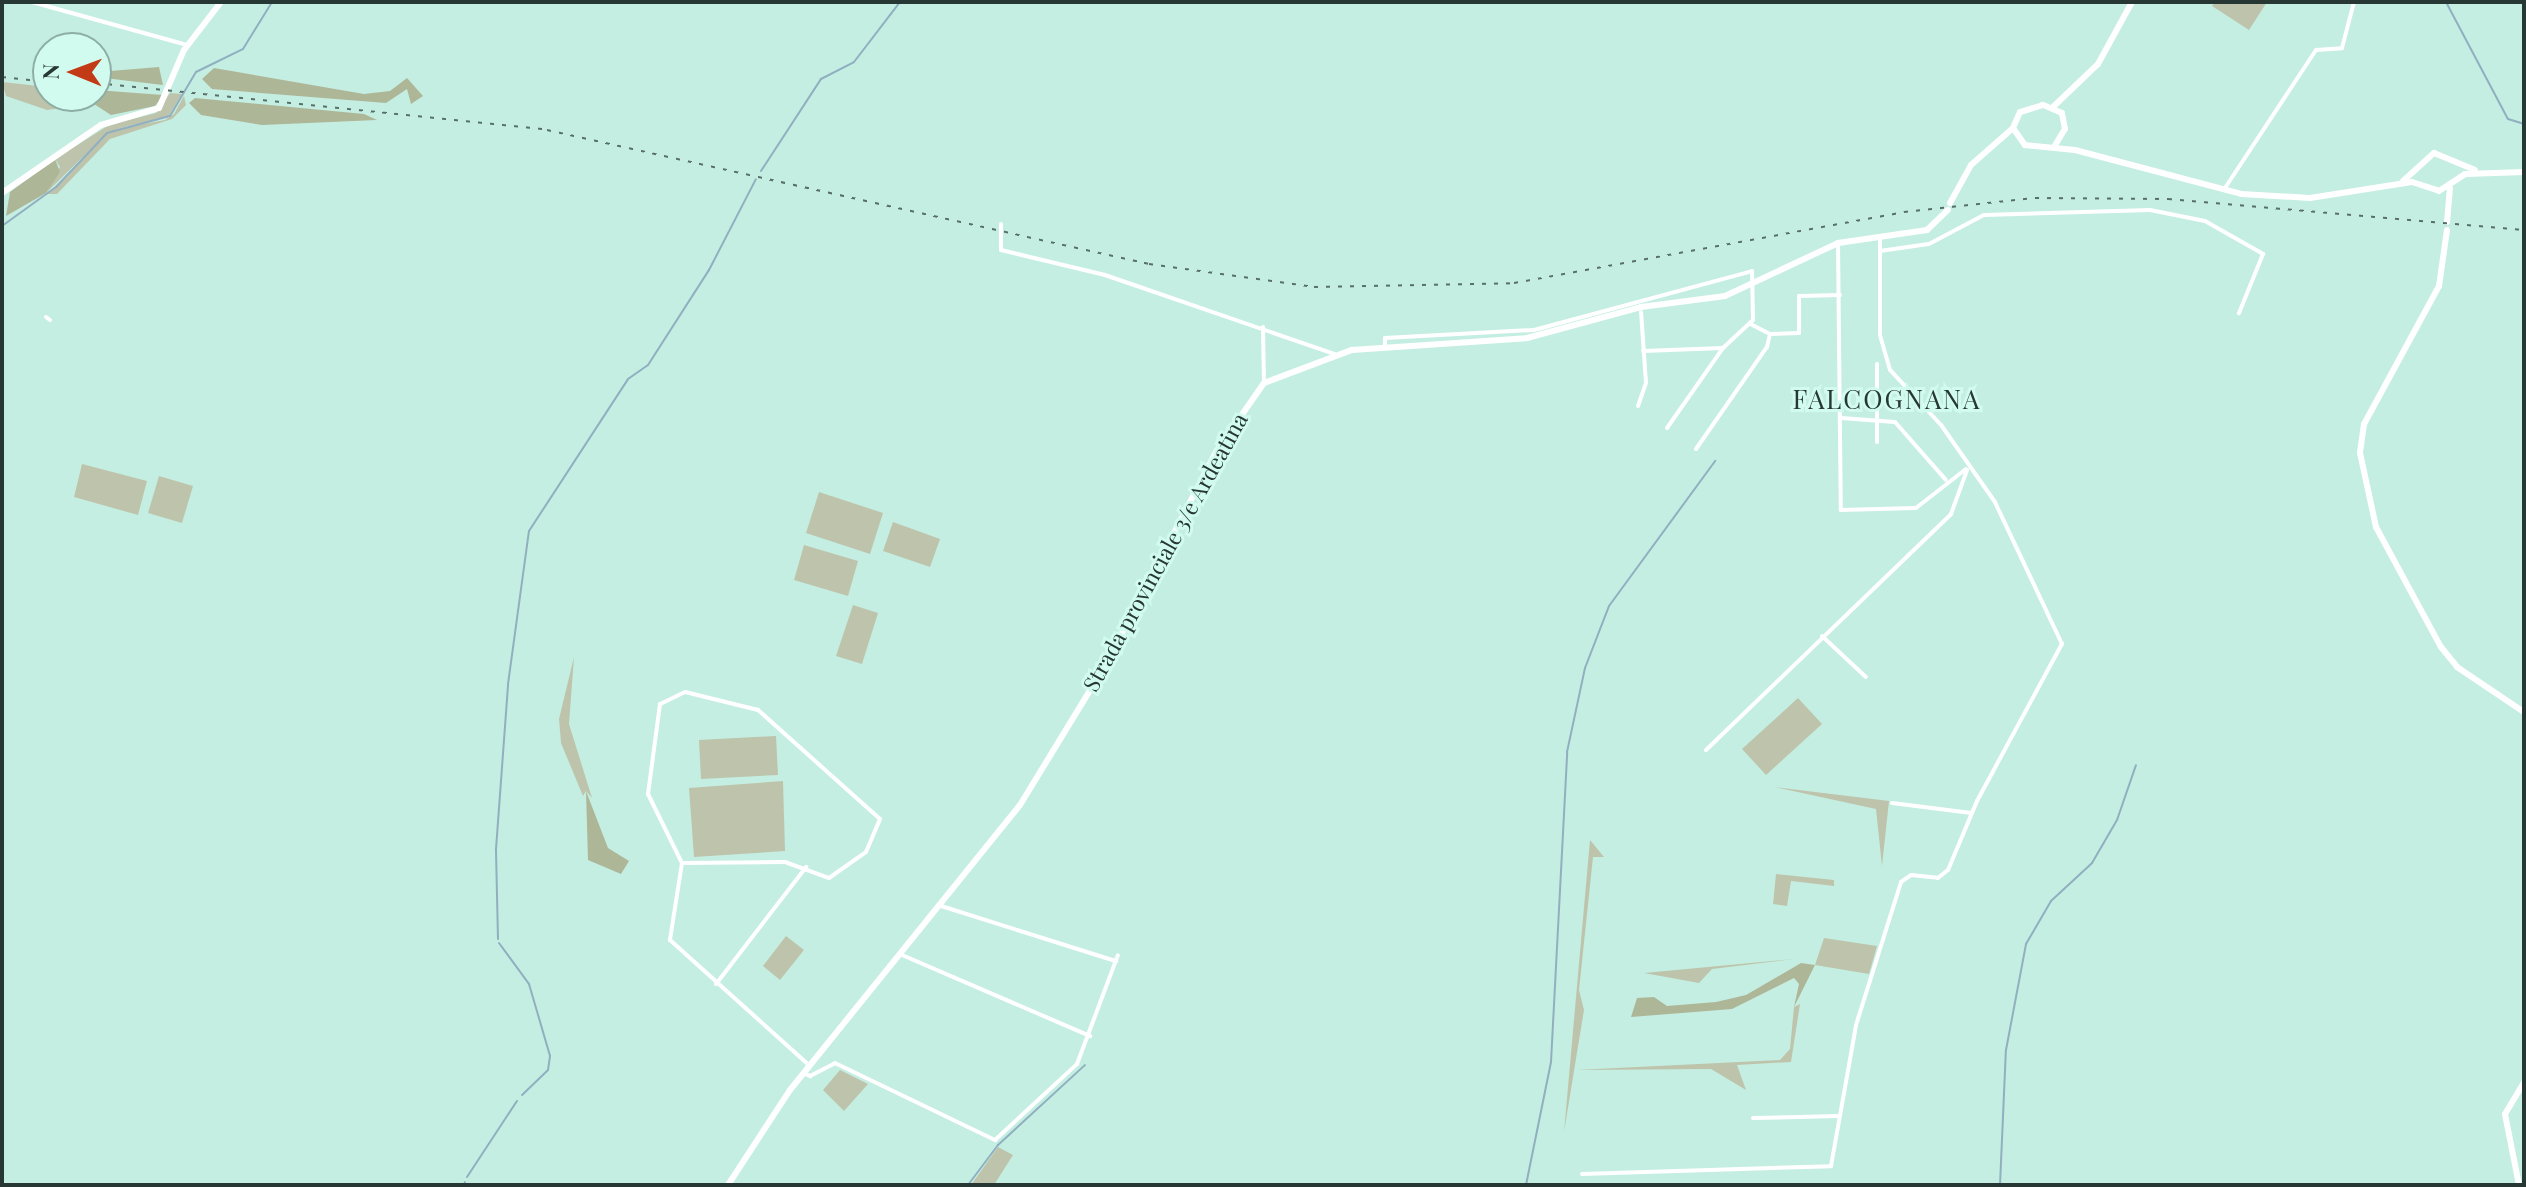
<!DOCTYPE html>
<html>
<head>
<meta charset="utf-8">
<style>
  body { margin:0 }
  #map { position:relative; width:2526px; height:1187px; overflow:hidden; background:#c5eee2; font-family:"Playfair Display",serif }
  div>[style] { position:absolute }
  .green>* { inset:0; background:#bdc4ab }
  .forest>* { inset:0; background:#aeb698 }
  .stream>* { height:2px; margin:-1px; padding:0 1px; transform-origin:1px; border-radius:1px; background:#90afc0 }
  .street>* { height:4px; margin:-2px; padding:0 2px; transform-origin:2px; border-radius:2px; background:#fff }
  .secondary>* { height:6px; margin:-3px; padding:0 3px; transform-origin:3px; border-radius:3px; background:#fff }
  .rail>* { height:2px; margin-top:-1px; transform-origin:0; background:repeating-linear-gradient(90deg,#586f69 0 4px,transparent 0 12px) }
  span { translate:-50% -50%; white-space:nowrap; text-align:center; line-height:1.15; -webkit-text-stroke:6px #d2fbf0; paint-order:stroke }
  .street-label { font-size:22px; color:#273733 }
  .quarter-label { font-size:26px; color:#273733; letter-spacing:2px }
  .frame { position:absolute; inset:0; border:4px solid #273733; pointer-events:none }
  .north { position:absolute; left:32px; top:32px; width:80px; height:80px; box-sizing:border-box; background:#d2fbf0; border:2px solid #8eada4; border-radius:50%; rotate:271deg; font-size:22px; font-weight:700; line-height:32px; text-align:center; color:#273733 }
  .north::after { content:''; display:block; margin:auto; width:28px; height:36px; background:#c33a16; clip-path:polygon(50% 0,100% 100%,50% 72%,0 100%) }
</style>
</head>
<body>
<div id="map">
  <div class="green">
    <div style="clip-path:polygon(2215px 2px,2267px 2px,2249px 30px,2212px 6px)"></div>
    <div style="clip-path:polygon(2px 82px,48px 87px,48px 96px,61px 96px,69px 107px,47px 110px,6px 96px)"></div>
    <div style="clip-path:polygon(170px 93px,182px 94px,168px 117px,116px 129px,165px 120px,174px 114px,184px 96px,186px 105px,172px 119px,110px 139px,57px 194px,47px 194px,67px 177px,97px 143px,46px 193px,60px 167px,55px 159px,109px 125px,156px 113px)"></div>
    <div style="clip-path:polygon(82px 464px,147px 481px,138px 515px,74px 497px)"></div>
    <div style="clip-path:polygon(159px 476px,193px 486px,182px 523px,148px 513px)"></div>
    <div style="clip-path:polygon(819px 492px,883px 513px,870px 554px,806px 533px)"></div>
    <div style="clip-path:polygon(893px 522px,940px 539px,930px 567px,883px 551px)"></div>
    <div style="clip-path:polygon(804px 545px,858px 561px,848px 596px,794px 580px)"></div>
    <div style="clip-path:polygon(853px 605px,878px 613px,862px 664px,836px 656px)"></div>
    <div style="clip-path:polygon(574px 657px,569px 724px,592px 798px,586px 791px,583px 796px,561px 743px,559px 719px)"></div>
    <div style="clip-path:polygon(1798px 698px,1822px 724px,1766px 775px,1742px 749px)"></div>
    <div style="clip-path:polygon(776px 736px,778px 775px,701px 779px,699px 740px)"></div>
    <div style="clip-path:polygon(783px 781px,785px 851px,694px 857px,689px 788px)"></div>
    <div style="clip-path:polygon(1774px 787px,1889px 801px,1882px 866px,1876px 809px)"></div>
    <div style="clip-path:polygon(1590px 840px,1604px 857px,1593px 857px,1579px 990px,1584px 1010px,1564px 1132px)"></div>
    <div style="clip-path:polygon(1776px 874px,1834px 880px,1834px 886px,1791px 881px,1787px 906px,1773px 904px)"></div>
    <div style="clip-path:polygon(786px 936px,804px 950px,780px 980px,763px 966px)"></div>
    <div style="clip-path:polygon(1824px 938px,1877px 946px,1869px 974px,1815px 965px)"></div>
    <div style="clip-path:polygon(1794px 959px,1712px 969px,1699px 983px,1644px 973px)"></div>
    <div style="clip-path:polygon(1800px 1004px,1791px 1062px,1737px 1065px,1746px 1090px,1711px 1069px,1576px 1070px,1780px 1060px,1790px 1049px,1794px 1007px)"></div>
    <div style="clip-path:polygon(840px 1070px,868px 1084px,844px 1111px,823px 1090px)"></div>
    <div style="clip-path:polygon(998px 1147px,1013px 1155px,994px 1185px,971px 1185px)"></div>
  </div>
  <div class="forest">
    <div style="clip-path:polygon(159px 67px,163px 85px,96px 77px,98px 72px)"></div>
    <div style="clip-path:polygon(214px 68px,364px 94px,390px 91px,407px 78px,423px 96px,411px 104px,407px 89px,386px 103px,212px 89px,202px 79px)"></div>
    <div style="clip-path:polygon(96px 90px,163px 95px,155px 106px,111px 115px,94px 104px,69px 107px,61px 100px,96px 96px)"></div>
    <div style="clip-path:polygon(195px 98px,364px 114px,377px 120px,262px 125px,201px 115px,189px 103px)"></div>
    <div style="clip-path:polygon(55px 159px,60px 172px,46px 193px,6px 216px,10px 192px)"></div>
    <div style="clip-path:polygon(586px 791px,608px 848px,629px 861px,621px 874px,588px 860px)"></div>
    <div style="clip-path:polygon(1801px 963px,1815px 965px,1794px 1007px,1799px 984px,1794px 978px,1732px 1009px,1631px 1017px,1637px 998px,1654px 997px,1667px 1006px,1716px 1002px,1746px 995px)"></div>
  </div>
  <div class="stream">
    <div style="left:2446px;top:2px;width:132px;rotate:62.1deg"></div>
    <div style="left:2508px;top:119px;width:17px;rotate:17deg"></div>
    <div style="left:761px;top:171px;width:110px;rotate:-56.9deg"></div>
    <div style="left:821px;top:79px;width:37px;rotate:-27deg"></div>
    <div style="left:854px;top:62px;width:76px;rotate:-52.5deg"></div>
    <div style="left:2px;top:226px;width:67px;rotate:-35.8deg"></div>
    <div style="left:56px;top:187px;width:74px;rotate:-46.6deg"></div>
    <div style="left:107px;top:133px;width:65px;rotate:-15.1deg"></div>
    <div style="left:170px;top:116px;width:51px;rotate:-59.4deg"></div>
    <div style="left:196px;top:72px;width:52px;rotate:-26.1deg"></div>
    <div style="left:243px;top:49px;width:55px;rotate:-58.3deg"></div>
    <div style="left:498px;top:939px;width:90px;rotate:-91.3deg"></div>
    <div style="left:496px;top:849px;width:165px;rotate:-85.8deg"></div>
    <div style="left:508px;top:684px;width:154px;rotate:-82.2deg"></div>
    <div style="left:529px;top:531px;width:181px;rotate:-56.9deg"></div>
    <div style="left:628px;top:379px;width:24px;rotate:-35deg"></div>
    <div style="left:648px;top:365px;width:113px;rotate:-57.3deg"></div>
    <div style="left:709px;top:270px;width:102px;rotate:-62.7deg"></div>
    <div style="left:499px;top:943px;width:51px;rotate:53.8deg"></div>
    <div style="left:529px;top:984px;width:75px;rotate:73.7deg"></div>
    <div style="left:550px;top:1056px;width:14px;rotate:98deg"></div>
    <div style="left:548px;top:1070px;width:36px;rotate:136deg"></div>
    <div style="left:467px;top:1177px;width:91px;rotate:-56.7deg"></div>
    <div style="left:464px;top:1185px;width:3px;rotate:-72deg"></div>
    <div style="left:968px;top:1185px;width:50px;rotate:-53.1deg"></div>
    <div style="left:998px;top:1145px;width:118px;rotate:-42.6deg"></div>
    <div style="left:1526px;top:1185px;width:126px;rotate:-78.5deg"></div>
    <div style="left:1551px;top:1062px;width:310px;rotate:-87deg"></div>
    <div style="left:1567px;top:752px;width:86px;rotate:-77.9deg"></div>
    <div style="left:1585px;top:668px;width:66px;rotate:-68.8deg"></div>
    <div style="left:1609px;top:606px;width:180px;rotate:-53.8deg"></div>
    <div style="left:2000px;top:1185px;width:135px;rotate:-87.5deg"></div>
    <div style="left:2006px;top:1050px;width:108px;rotate:-79.3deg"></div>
    <div style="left:2026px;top:944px;width:50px;rotate:-59.8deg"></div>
    <div style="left:2051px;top:901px;width:56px;rotate:-42.8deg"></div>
    <div style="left:2092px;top:863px;width:50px;rotate:-59.8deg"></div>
    <div style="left:2117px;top:820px;width:58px;rotate:-70.9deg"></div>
  </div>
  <div class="street">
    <div style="left:32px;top:2px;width:161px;rotate:15.5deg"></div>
    <div style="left:2225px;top:188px;width:165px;rotate:-56.6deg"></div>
    <div style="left:2316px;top:50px;width:26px;rotate:-4deg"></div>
    <div style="left:2342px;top:48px;width:48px;rotate:-75.4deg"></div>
    <div style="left:1001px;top:224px;width:26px;rotate:90deg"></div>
    <div style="left:1001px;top:250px;width:107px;rotate:13.5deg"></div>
    <div style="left:1105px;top:275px;width:243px;rotate:19deg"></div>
    <div style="left:1838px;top:243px;width:267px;rotate:89.4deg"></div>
    <div style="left:1841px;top:510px;width:75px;rotate:-1.5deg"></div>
    <div style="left:1916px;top:508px;width:63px;rotate:-38deg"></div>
    <div style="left:1880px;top:251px;width:49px;rotate:-8.1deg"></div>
    <div style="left:1929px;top:244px;width:62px;rotate:-27.8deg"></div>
    <div style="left:1984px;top:215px;width:166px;rotate:-1.7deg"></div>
    <div style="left:2150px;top:210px;width:56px;rotate:11.3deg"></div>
    <div style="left:2205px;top:221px;width:67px;rotate:29.6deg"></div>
    <div style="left:2263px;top:254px;width:64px;rotate:112.1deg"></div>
    <div style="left:46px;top:317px;width:5px;rotate:37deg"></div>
    <div style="left:1263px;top:327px;width:56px;rotate:89deg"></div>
    <div style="left:1770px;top:334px;width:29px;rotate:-2deg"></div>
    <div style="left:1799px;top:333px;width:37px;rotate:-90deg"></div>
    <div style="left:1799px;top:296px;width:41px;rotate:-1.4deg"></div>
    <div style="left:1385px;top:345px;width:7px;rotate:-90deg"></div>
    <div style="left:1385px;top:338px;width:149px;rotate:-3.1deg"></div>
    <div style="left:1534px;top:330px;width:226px;rotate:-15.1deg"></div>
    <div style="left:1752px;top:271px;width:49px;rotate:88.8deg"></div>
    <div style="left:1753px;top:320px;width:41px;rotate:137deg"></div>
    <div style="left:1723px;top:348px;width:80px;rotate:177.9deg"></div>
    <div style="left:1877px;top:364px;width:78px;rotate:90deg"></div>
    <div style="left:1638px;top:406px;width:24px;rotate:-71deg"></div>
    <div style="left:1646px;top:383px;width:71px;rotate:-94deg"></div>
    <div style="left:1841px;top:418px;width:54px;rotate:4.2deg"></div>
    <div style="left:1895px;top:422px;width:77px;rotate:48.7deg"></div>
    <div style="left:1667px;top:428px;width:98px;rotate:-55deg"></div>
    <div style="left:1696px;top:449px;width:124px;rotate:-55.2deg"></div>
    <div style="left:1767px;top:347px;width:13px;rotate:-77deg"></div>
    <div style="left:1770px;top:334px;width:22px;rotate:-153deg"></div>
    <div style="left:1822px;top:636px;width:60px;rotate:43deg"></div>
    <div style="left:1706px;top:750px;width:340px;rotate:-43.9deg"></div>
    <div style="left:1951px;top:514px;width:47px;rotate:-70deg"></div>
    <div style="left:1892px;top:803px;width:80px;rotate:7.2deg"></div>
    <div style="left:682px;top:863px;width:103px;rotate:-0.6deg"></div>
    <div style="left:785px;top:862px;width:47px;rotate:20deg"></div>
    <div style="left:829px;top:878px;width:45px;rotate:-35.1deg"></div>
    <div style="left:866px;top:852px;width:36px;rotate:-67deg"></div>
    <div style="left:880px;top:819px;width:164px;rotate:-138.2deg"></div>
    <div style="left:758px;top:710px;width:75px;rotate:-166.1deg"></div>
    <div style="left:685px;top:692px;width:28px;rotate:154deg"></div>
    <div style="left:660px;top:704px;width:91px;rotate:97.6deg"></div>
    <div style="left:648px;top:794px;width:77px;rotate:63.8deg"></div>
    <div style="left:682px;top:863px;width:78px;rotate:98.9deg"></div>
    <div style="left:670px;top:940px;width:188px;rotate:42deg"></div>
    <div style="left:938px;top:905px;width:187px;rotate:17.5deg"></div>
    <div style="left:902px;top:955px;width:205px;rotate:23.3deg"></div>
    <div style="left:716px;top:984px;width:148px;rotate:-52.4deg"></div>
    <div style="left:803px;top:1073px;width:8px;rotate:23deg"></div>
    <div style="left:810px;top:1076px;width:28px;rotate:-27deg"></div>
    <div style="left:835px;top:1063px;width:178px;rotate:25.7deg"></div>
    <div style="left:995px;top:1140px;width:112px;rotate:-42.8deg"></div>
    <div style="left:1077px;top:1064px;width:116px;rotate:-69.4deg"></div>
    <div style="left:1753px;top:1118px;width:86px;rotate:-1.3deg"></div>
    <div style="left:1582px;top:1174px;width:249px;rotate:-1.8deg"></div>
    <div style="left:1831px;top:1166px;width:143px;rotate:-79.9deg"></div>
    <div style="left:1856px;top:1025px;width:150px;rotate:-72.5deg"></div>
    <div style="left:1901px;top:882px;width:12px;rotate:-35deg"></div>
    <div style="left:1911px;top:875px;width:27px;rotate:6deg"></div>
    <div style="left:1938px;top:878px;width:13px;rotate:-39deg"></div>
    <div style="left:1948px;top:870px;width:75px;rotate:-67.2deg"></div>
    <div style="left:1977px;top:801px;width:179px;rotate:-61.6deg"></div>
    <div style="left:2062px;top:644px;width:157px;rotate:-115.3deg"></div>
    <div style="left:1995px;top:502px;width:94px;rotate:-125deg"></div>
    <div style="left:1941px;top:425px;width:75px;rotate:-132.8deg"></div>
    <div style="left:1890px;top:370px;width:37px;rotate:-106deg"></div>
    <div style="left:1880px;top:334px;width:96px;rotate:-90deg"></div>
  </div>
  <div class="secondary">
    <div style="left:2053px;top:107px;width:62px;rotate:-43.7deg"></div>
    <div style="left:2098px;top:64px;width:71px;rotate:-61.3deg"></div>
    <div style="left:2054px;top:147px;width:21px;rotate:-59deg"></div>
    <div style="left:2065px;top:129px;width:16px;rotate:-101deg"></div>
    <div style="left:2062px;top:113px;width:21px;rotate:-157deg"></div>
    <div style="left:2043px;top:105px;width:24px;rotate:163deg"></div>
    <div style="left:2020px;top:112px;width:17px;rotate:114deg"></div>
    <div style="left:2013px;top:128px;width:21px;rotate:55deg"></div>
    <div style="left:2025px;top:145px;width:50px;rotate:5.7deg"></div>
    <div style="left:2075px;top:150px;width:172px;rotate:14.8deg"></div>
    <div style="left:2241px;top:194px;width:69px;rotate:3.3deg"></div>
    <div style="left:2310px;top:198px;width:103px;rotate:-8.9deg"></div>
    <div style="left:2412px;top:182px;width:28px;rotate:18deg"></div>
    <div style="left:2439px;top:191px;width:31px;rotate:-33deg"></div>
    <div style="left:2465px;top:174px;width:59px;rotate:-1.9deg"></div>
    <div style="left:2403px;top:181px;width:42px;rotate:-42.1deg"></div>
    <div style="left:2434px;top:153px;width:44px;rotate:22.5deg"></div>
    <div style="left:2px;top:193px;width:120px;rotate:-34.5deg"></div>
    <div style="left:101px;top:125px;width:60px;rotate:-16.3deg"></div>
    <div style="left:159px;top:108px;width:63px;rotate:-66.7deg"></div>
    <div style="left:184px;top:50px;width:61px;rotate:-52.4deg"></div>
    <div style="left:1950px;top:203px;width:43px;rotate:-61.1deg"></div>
    <div style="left:1971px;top:165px;width:56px;rotate:-41.4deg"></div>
    <div style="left:2447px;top:222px;width:34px;rotate:-85deg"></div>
    <div style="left:2447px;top:230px;width:57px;rotate:98.1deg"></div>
    <div style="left:2439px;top:286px;width:157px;rotate:118.5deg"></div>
    <div style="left:2364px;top:424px;width:29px;rotate:98deg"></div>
    <div style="left:2360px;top:453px;width:76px;rotate:77.8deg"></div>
    <div style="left:2376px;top:527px;width:136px;rotate:61.6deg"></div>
    <div style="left:2441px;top:647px;width:26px;rotate:51deg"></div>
    <div style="left:2457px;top:667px;width:81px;rotate:33.9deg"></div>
    <div style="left:728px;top:1185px;width:113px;rotate:-56.9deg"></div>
    <div style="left:790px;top:1090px;width:366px;rotate:-51.1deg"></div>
    <div style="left:1020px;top:805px;width:163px;rotate:-58.6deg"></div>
    <div style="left:1105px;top:666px;width:241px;rotate:-62.6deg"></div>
    <div style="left:1216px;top:452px;width:84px;rotate:-55.2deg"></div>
    <div style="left:1264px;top:383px;width:94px;rotate:-20.6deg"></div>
    <div style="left:1352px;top:350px;width:175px;rotate:-3.9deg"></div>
    <div style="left:1527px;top:338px;width:118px;rotate:-15.2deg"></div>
    <div style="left:1641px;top:307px;width:85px;rotate:-7.5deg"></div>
    <div style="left:1725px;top:296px;width:125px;rotate:-25.1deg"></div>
    <div style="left:1838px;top:243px;width:90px;rotate:-8.3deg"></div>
    <div style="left:1927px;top:230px;width:29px;rotate:-44deg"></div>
    <div style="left:2519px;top:1185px;width:72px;rotate:-101.2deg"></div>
    <div style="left:2505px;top:1114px;width:37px;rotate:-59deg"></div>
  </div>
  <div class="rail">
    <div style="left:2px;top:77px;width:46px;rotate:6.2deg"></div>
    <div style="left:96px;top:83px;width:453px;rotate:5.9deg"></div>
    <div style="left:547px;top:130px;width:617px;rotate:12.55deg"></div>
    <div style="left:1149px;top:264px;width:167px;rotate:7.9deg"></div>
    <div style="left:1314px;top:287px;width:200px;rotate:-1.1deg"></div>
    <div style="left:1514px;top:283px;width:396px;rotate:-10.3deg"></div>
    <div style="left:1904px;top:212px;width:132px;rotate:-6.1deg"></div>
    <div style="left:2035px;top:198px;width:133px;rotate:0.4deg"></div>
    <div style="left:2168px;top:199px;width:357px;rotate:5deg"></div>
  </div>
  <div class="street-label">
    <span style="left:1165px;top:552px;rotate:-61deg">Strada provinciale 3/e Ardeatina</span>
  </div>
  <div class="quarter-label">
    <span style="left:1887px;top:399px">FALCOGNANA</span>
  </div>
  <div class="frame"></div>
  <div class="north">N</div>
</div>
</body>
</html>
